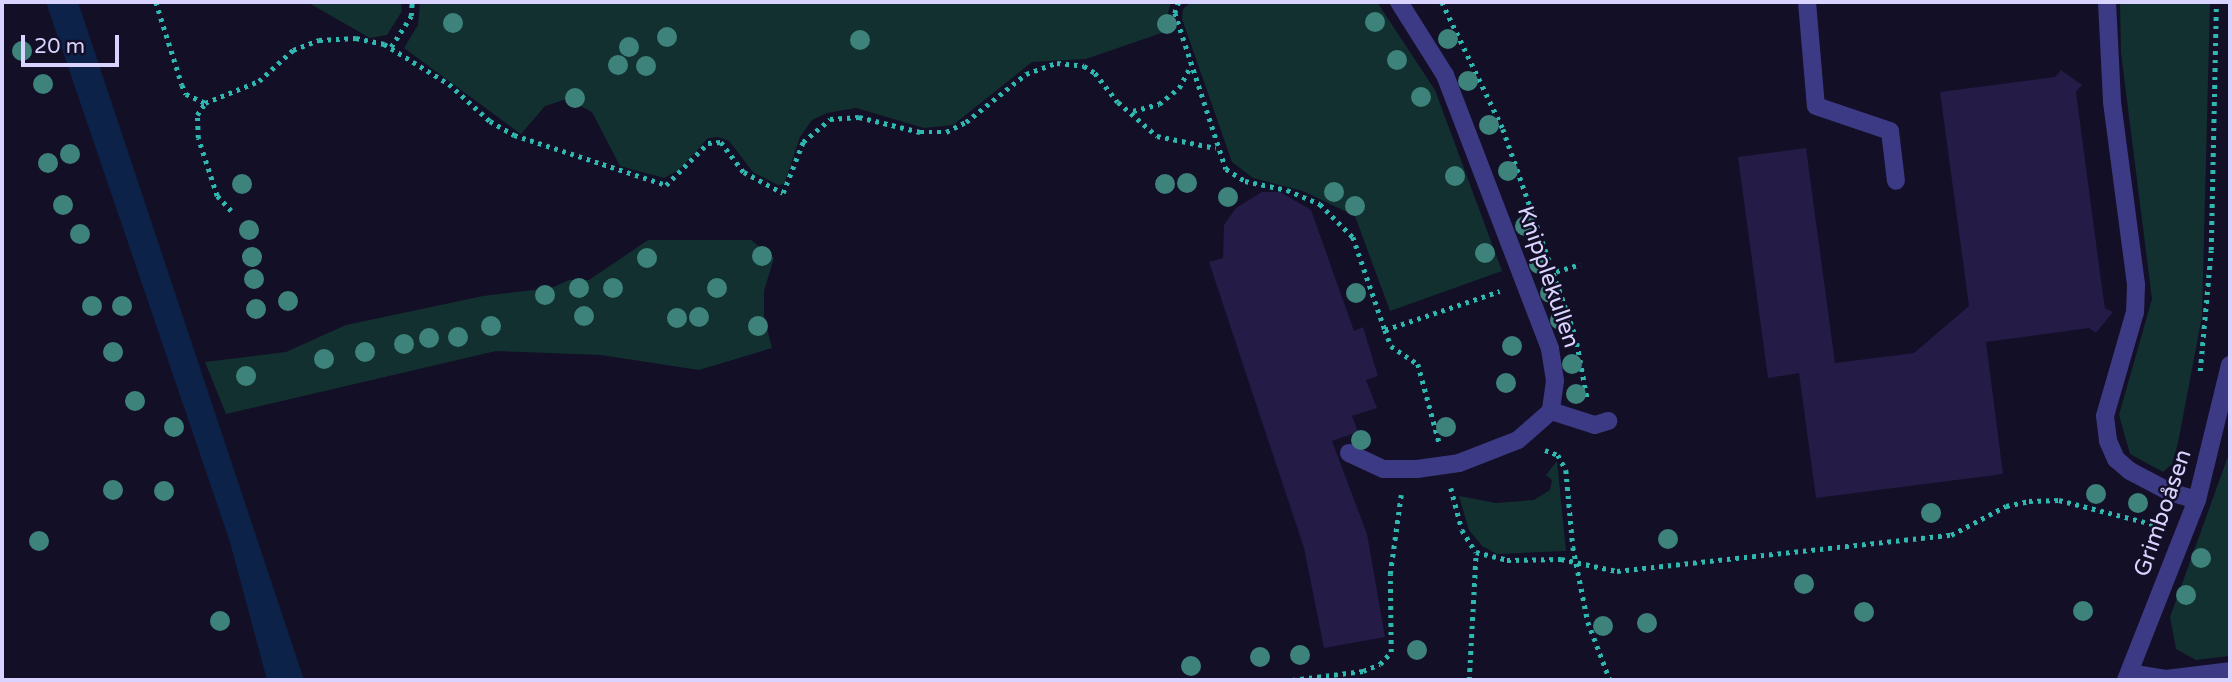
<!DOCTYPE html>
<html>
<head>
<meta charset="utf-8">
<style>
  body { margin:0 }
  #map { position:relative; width:2232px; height:682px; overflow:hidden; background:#130f26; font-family:"Varela Round",sans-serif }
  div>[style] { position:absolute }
  .green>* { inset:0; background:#12302f }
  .water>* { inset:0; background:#0c2248 }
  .building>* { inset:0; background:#241b47 }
  .path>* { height:4.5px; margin-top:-2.25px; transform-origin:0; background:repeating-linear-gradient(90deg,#2fb8b0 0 3.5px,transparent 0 8.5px) }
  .lane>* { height:18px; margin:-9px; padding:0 9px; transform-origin:9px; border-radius:9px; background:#3d3a85 }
  .street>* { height:18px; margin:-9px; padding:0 9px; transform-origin:9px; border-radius:9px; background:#3d3a85 }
  .trees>* { width:20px; height:20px; margin:-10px; border-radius:50%; background:#3d827b }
  span { translate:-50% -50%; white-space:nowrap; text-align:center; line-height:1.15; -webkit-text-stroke:5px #130f26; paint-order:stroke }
  .street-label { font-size:23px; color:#d9d4ff }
  .frame { position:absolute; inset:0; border:4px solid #d9d4ff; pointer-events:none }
  .scale { position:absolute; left:21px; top:35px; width:98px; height:32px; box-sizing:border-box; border:4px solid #d9d4ff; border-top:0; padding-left:9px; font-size:21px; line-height:24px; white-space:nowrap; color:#d9d4ff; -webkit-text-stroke:5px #130f26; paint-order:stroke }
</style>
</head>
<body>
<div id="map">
  <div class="green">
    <div style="clip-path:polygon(307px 2px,401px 2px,402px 11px,387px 35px,370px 38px)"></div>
    <div style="clip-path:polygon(420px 2px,1171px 2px,1168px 13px,1173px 29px,1086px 59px,1032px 62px,953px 125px,924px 128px,856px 108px,827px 113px,812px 120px,800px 137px,784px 184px,778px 185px,753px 172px,729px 141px,718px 137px,708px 138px,679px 170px,664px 178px,620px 166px,592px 112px,567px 99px,545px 106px,521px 134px,404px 48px,418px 25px)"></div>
    <div style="clip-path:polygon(1191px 2px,1377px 2px,1435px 90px,1502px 271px,1390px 311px,1355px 216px,1303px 191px,1253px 178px,1232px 162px,1182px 19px,1183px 9px)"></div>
    <div style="clip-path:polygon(2120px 2px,2210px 2px,2202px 316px,2178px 443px,2172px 464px,2163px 472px,2130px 454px,2119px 415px,2152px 299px,2121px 53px)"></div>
    <div style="clip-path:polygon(648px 240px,751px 240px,774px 258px,764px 291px,764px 317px,772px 348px,699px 370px,601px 355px,496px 351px,226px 414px,205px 362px,286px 352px,346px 325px,483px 296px,551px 288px,569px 280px,589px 280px)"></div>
    <div style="clip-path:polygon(2230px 451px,2230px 656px,2196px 660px,2176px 649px,2170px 617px)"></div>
    <div style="clip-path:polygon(1557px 461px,1566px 551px,1497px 554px,1482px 546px,1469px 530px,1459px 496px,1496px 503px,1534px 500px,1550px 490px,1552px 480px,1546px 475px)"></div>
  </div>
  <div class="water">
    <div style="clip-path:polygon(46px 2px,78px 2px,304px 680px,267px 680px,230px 542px)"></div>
  </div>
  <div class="building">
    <div style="clip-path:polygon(2061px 70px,2082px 85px,2076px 92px,2100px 273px,2105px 308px,2113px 312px,2096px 333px,2089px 328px,1986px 342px,2003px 474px,1816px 498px,1799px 373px,1768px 378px,1738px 157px,1806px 148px,1835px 363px,1914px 353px,1969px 306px,1940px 92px,2055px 77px)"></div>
    <div style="clip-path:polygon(1262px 192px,1280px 192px,1311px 210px,1354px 331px,1363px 327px,1378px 376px,1366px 380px,1377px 408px,1352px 416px,1358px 432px,1332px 441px,1367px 534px,1385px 637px,1324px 648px,1304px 548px,1209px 262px,1223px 258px,1224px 225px,1236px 208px)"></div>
  </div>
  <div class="path">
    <div style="left:156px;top:2px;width:87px;rotate:72.6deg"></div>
    <div style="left:182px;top:85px;width:10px;rotate:66deg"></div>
    <div style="left:186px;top:94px;width:21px;rotate:25deg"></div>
    <div style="left:1179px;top:2px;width:12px;rotate:110deg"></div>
    <div style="left:1175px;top:13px;width:164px;rotate:71.9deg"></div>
    <div style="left:1226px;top:169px;width:22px;rotate:32deg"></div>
    <div style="left:1245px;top:181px;width:43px;rotate:12.1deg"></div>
    <div style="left:1287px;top:190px;width:36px;rotate:23deg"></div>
    <div style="left:1320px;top:204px;width:47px;rotate:45deg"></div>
    <div style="left:1353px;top:237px;width:98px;rotate:71deg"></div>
    <div style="left:1385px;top:330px;width:121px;rotate:-18.7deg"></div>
    <div style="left:1442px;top:2px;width:141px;rotate:64.3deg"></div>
    <div style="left:1503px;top:129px;width:215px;rotate:70.7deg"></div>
    <div style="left:391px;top:47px;width:37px;rotate:-57deg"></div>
    <div style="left:411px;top:16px;width:14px;rotate:-86deg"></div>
    <div style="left:1133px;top:111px;width:27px;rotate:-15deg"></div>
    <div style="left:1159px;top:104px;width:26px;rotate:-39deg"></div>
    <div style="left:1179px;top:88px;width:24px;rotate:-62deg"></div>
    <div style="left:231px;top:211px;width:21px;rotate:-133deg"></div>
    <div style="left:217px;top:196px;width:61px;rotate:-108.1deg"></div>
    <div style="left:198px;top:138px;width:23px;rotate:-92deg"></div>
    <div style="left:197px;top:115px;width:14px;rotate:-56deg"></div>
    <div style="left:205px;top:103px;width:58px;rotate:-22.2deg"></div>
    <div style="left:259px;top:81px;width:46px;rotate:-42.4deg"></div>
    <div style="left:293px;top:50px;width:28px;rotate:-21deg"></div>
    <div style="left:319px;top:40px;width:37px;rotate:-3deg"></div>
    <div style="left:356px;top:38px;width:29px;rotate:12deg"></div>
    <div style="left:384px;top:44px;width:76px;rotate:31.6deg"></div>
    <div style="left:449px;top:84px;width:55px;rotate:42.1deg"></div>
    <div style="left:490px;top:121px;width:28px;rotate:30deg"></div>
    <div style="left:514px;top:135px;width:160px;rotate:18.2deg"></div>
    <div style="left:666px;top:185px;width:59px;rotate:-45deg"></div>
    <div style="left:708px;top:143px;width:13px;rotate:-4deg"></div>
    <div style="left:721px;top:142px;width:38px;rotate:53deg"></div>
    <div style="left:744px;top:172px;width:44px;rotate:28.3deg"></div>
    <div style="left:783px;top:193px;width:55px;rotate:-68.6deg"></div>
    <div style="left:803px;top:142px;width:35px;rotate:-40deg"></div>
    <div style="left:830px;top:119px;width:29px;rotate:-4deg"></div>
    <div style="left:859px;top:117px;width:63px;rotate:13.8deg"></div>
    <div style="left:920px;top:132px;width:26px"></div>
    <div style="left:946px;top:132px;width:22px;rotate:-27deg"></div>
    <div style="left:966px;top:122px;width:77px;rotate:-38.7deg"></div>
    <div style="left:1026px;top:74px;width:33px;rotate:-20deg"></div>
    <div style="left:1057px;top:63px;width:27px;rotate:6deg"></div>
    <div style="left:1084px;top:66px;width:13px;rotate:32deg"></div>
    <div style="left:1095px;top:73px;width:37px;rotate:52deg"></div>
    <div style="left:1118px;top:102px;width:52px;rotate:41.1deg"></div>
    <div style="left:1157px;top:136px;width:60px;rotate:11.5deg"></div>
    <div style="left:1548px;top:274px;width:34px;rotate:-17deg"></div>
    <div style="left:1385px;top:330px;width:17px;rotate:69deg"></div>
    <div style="left:1391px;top:346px;width:32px;rotate:34deg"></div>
    <div style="left:1418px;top:364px;width:81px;rotate:74.9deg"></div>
    <div style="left:1577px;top:343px;width:55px;rotate:79.5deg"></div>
    <div style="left:2200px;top:371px;width:121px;rotate:-84.8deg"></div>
    <div style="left:2211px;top:250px;width:248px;rotate:-88.8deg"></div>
    <div style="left:1545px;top:450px;width:14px;rotate:21deg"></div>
    <div style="left:1558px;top:455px;width:17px;rotate:62deg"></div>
    <div style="left:1566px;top:470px;width:77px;rotate:84.8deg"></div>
    <div style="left:1573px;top:547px;width:76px;rotate:78.7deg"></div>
    <div style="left:1588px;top:622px;width:62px;rotate:69.2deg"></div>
    <div style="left:1451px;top:488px;width:43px;rotate:75.3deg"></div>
    <div style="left:1462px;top:530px;width:26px;rotate:58deg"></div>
    <div style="left:1476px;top:552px;width:32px;rotate:14deg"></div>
    <div style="left:1507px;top:560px;width:54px;rotate:-1.1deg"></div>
    <div style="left:1561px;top:559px;width:57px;rotate:12.1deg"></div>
    <div style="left:1617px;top:571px;width:336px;rotate:-6.2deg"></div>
    <div style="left:1951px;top:535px;width:62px;rotate:-27.8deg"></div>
    <div style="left:2006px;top:506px;width:24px;rotate:-12deg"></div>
    <div style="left:2029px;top:501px;width:30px;rotate:-2deg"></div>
    <div style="left:2059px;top:500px;width:104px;rotate:14.4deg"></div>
    <div style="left:1292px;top:680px;width:72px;rotate:-7.2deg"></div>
    <div style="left:1363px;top:671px;width:18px;rotate:-22deg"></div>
    <div style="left:1380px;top:664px;width:16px;rotate:-47deg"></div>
    <div style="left:1391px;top:652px;width:78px;rotate:-90.7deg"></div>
    <div style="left:1390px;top:574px;width:80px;rotate:-82.1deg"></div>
    <div style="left:1469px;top:680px;width:128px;rotate:-86.9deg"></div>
  </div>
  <div class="lane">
    <div style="left:1807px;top:2px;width:104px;rotate:85.1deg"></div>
    <div style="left:1816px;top:106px;width:78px;rotate:18.7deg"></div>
    <div style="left:1890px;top:131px;width:50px;rotate:83.2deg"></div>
    <div style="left:2107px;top:2px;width:100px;rotate:87.1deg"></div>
    <div style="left:2112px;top:102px;width:185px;rotate:82.5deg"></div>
    <div style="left:2136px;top:285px;width:27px;rotate:92deg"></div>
    <div style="left:2135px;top:312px;width:108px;rotate:106.1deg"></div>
    <div style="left:2105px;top:416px;width:25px;rotate:83deg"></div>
    <div style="left:2108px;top:441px;width:20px;rotate:66deg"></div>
    <div style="left:2116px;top:459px;width:18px;rotate:41deg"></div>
    <div style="left:2130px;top:471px;width:45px;rotate:27.7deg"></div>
    <div style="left:2170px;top:492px;width:28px;rotate:17deg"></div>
    <div style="left:1551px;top:411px;width:46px;rotate:17.7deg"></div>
    <div style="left:1595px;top:425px;width:14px;rotate:-17deg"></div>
    <div style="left:1349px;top:453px;width:38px;rotate:25deg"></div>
    <div style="left:1384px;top:469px;width:33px"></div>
    <div style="left:1417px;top:469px;width:42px;rotate:-8.1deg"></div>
    <div style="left:1459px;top:463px;width:63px;rotate:-21.3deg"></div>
    <div style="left:2129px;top:673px;width:37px;rotate:9deg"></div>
    <div style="left:2166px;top:679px;width:64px;rotate:-7.1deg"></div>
  </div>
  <div class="street">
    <div style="left:1399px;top:2px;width:86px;rotate:57.8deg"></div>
    <div style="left:1445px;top:75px;width:293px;rotate:69deg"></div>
    <div style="left:1550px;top:349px;width:32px;rotate:81deg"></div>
    <div style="left:1555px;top:381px;width:30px;rotate:98deg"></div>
    <div style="left:1551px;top:411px;width:44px;rotate:138.7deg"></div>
    <div style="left:2126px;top:680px;width:193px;rotate:-68.5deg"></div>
    <div style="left:2197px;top:500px;width:139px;rotate:-76.3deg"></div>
  </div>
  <div class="trees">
    <div style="left:1375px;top:22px"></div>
    <div style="left:453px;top:23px"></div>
    <div style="left:1167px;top:24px"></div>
    <div style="left:667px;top:37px"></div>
    <div style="left:1448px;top:39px"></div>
    <div style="left:860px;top:40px"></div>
    <div style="left:629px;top:47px"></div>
    <div style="left:22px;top:51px"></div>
    <div style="left:1397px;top:60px"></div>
    <div style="left:618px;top:65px"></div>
    <div style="left:646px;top:66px"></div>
    <div style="left:1468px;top:81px"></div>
    <div style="left:43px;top:84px"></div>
    <div style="left:1421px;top:97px"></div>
    <div style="left:575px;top:98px"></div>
    <div style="left:1489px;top:125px"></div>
    <div style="left:70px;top:154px"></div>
    <div style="left:48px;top:163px"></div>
    <div style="left:1508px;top:171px"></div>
    <div style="left:1455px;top:176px"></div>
    <div style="left:1187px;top:183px"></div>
    <div style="left:242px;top:184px"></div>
    <div style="left:1165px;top:184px"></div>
    <div style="left:1334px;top:192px"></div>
    <div style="left:1228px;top:197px"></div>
    <div style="left:63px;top:205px"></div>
    <div style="left:1355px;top:206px"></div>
    <div style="left:1525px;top:226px"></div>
    <div style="left:249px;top:230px"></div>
    <div style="left:80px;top:234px"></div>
    <div style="left:1485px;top:253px"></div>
    <div style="left:762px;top:256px"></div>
    <div style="left:252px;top:257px"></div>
    <div style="left:647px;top:258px"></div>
    <div style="left:1539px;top:264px"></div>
    <div style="left:254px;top:279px"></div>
    <div style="left:579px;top:288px"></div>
    <div style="left:613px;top:288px"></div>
    <div style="left:717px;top:288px"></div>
    <div style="left:1356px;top:293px"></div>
    <div style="left:1550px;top:293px"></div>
    <div style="left:545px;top:295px"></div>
    <div style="left:288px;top:301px"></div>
    <div style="left:92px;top:306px"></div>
    <div style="left:122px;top:306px"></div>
    <div style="left:256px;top:309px"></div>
    <div style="left:584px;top:316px"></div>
    <div style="left:699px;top:317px"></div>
    <div style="left:677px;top:318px"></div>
    <div style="left:1560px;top:320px"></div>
    <div style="left:491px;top:326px"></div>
    <div style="left:758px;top:326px"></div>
    <div style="left:458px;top:337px"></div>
    <div style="left:429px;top:338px"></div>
    <div style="left:404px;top:344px"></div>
    <div style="left:1512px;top:346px"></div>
    <div style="left:113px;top:352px"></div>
    <div style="left:365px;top:352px"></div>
    <div style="left:324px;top:359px"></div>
    <div style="left:1572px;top:364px"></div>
    <div style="left:246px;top:376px"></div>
    <div style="left:1506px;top:383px"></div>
    <div style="left:1576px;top:394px"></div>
    <div style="left:135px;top:401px"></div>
    <div style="left:174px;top:427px"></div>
    <div style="left:1446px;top:427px"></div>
    <div style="left:1361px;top:440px"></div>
    <div style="left:113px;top:490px"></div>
    <div style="left:164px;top:491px"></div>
    <div style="left:2096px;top:494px"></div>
    <div style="left:2138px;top:503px"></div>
    <div style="left:1931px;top:513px"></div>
    <div style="left:1668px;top:539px"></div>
    <div style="left:39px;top:541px"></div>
    <div style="left:2201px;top:558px"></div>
    <div style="left:1804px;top:584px"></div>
    <div style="left:2186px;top:595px"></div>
    <div style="left:2083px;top:611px"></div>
    <div style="left:1864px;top:612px"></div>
    <div style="left:220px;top:621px"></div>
    <div style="left:1647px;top:623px"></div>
    <div style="left:1603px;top:626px"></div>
    <div style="left:1417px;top:650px"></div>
    <div style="left:1300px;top:655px"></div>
    <div style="left:1260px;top:657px"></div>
    <div style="left:1191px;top:666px"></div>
  </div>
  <div class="street-label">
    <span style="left:1548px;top:277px;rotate:71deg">Knipplekullen</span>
    <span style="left:2163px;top:513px;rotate:-71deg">Grimboåsen</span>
  </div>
  <div class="frame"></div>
  <div class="scale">20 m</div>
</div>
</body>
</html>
